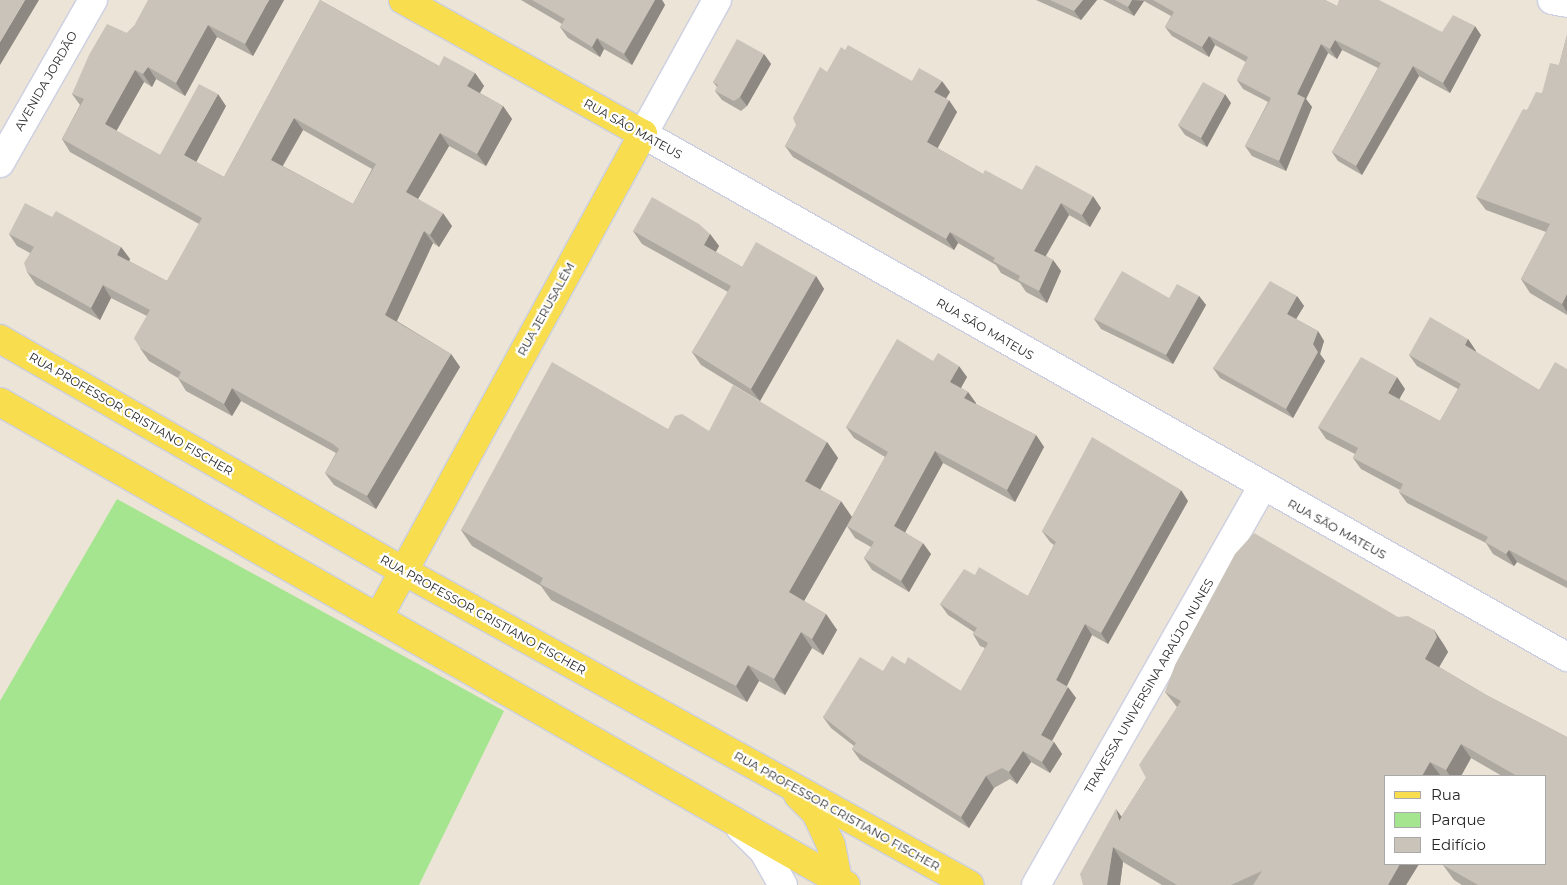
<!DOCTYPE html>
<html>
<head>
<meta charset="utf-8">
<style>
  body { margin:0 }
  #map { position:relative; width:1567px; height:885px; overflow:hidden; background:#ebe4d7; font-family:Montserrat,sans-serif }
  div>[style] { position:absolute }
  .green>* { inset:0; background:#a6e58f }
  .roads { filter:drop-shadow(1px 0 #cccfe1) drop-shadow(-1px 0 #cccfe1) drop-shadow(0 1px #cccfe1) drop-shadow(0 -1px #cccfe1) }
  .minor>* { height:28px; margin:-14px; padding:0 14px; transform-origin:14px; border-radius:14px; background:#fff }
  .major>* { height:28px; margin:-14px; padding:0 14px; transform-origin:14px; border-radius:14px; background:#f8dd4f }
  .wall>* { inset:0; background:#ada8a0 }
  .shaded-wall>* { inset:0; background:#8d8882 }
  .building>* { inset:0; background:#c9c3ba }
  span { translate:-50% -50%; white-space:nowrap; text-align:center; line-height:1.15; -webkit-text-stroke:4.5px #fff; paint-order:stroke }
  .street-label { font-size:12px; color:#272727 }
  .legend { position:absolute; left:1384px; top:775px; width:162px; height:90px; box-sizing:border-box; background:#fff; border:1px solid #a9a9a9; margin:0; padding:6px 9px; list-style:none; font-size:15px; color:#272727 }
  .legend li { display:flex; align-items:center; gap:10px; height:25px }
  .legend b { width:25px; border:1px solid #a9a9a9 }
</style>
</head>
<body>
<div id="map">
  <div class="green">
    <div style="clip-path:polygon(117px 499px,504px 711px,419px 885px,0 885px,0 701px)"></div>
  </div>
  <div class="roads">
    <div class="minor">
      <div style="left:717px;top:0;width:153px;rotate:118.9deg"></div>
      <div style="left:643px;top:134px;width:1062px;rotate:29.51deg"></div>
      <div style="left:1552px;top:0;width:15px;rotate:11deg"></div>
      <div style="left:0;top:163px;width:188px;rotate:-60.3deg"></div>
      <div style="left:741px;top:829px;width:30px;rotate:44deg"></div>
      <div style="left:763px;top:850px;width:40px;rotate:60.3deg"></div>
      <div style="left:1036px;top:885px;width:458px;rotate:-60.4deg"></div>
    </div>
    <div class="major">
      <div style="left:0;top:339px;width:464px;rotate:29.9deg"></div>
      <div style="left:402px;top:570px;width:649px;rotate:29.01deg"></div>
      <div style="left:0;top:402px;width:974px;rotate:29.72deg"></div>
      <div style="left:378px;top:618px;width:552px;rotate:-61.3deg"></div>
      <div style="left:643px;top:134px;width:275px;rotate:-150.8deg"></div>
      <div style="left:798px;top:795px;width:25px;rotate:45deg"></div>
      <div style="left:816px;top:813px;width:35px;rotate:65deg"></div>
      <div style="left:831px;top:845px;width:41px;rotate:78.7deg"></div>
    </div>
  </div>
  <div class="wall">
    <div style="clip-path:polygon(evenodd,284px 0,253px 56px,217px 37px,185px 96px,156px 79px,152px 87px,144px 82px,116px 131px,160px 155px,226px 106px,196px 162px,224px 177px,320px 0,439px 66px,475px 73px,484px 86px,480px 93px,503px 106px,512px 119px,486px 166px,449px 146px,418px 199px,452px 226px,439px 247px,433px 243px,397px 321px,451px 354px,460px 367px,376px 509px,334px 485px,325px 473px,336px 453px,241px 401px,232px 416px,186px 391px,178px 378px,149px 361px,140px 348px,147px 316px,111px 298px,100px 320px,36px 285px,27px 272px,30px 253px,17px 246px,9px 234px,52px 217px,121px 247px,130px 259px,129px 261px,167px 281px,199px 224px,70px 152px,62px 139px,80px 105px,72px 94px,127px 33px,134px 26px,284px 0,303px 130px,372px 169px,353px 204px,283px 166px,303px 130px)"></div>
    <div style="clip-path:polygon(521px 0,662px 0,665px 5px,632px 65px,604px 49px,600px 57px,568px 38px,560px 27px,562px 24px)"></div>
    <div style="clip-path:polygon(1036px 0,1097px 0,1081px 20px)"></div>
    <div style="clip-path:polygon(1103px 0,1325px 0,1337px 6px,1442px 32px,1481px 35px,1450px 93px,1419px 76px,1362px 175px,1338px 161px,1332px 152px,1378px 68px,1342px 50px,1337px 59px,1328px 53px,1306px 99px,1312px 107px,1286px 171px,1252px 156px,1245px 146px,1268px 102px,1243px 89px,1237px 80px,1246px 62px,1215px 45px,1209px 57px,1172px 36px,1165px 27px,1171px 16px,1144px 1px,1134px 16px)"></div>
    <div style="clip-path:polygon(1567px 35px,1567px 315px,1530px 293px,1521px 279px,1546px 232px,1486px 210px,1476px 197px,1527px 110px,1542px 93px,1559px 65px)"></div>
    <div style="clip-path:polygon(764px 54px,771px 64px,747px 106px,741px 111px,722px 100px,715px 91px,717px 87px,713px 82px)"></div>
    <div style="clip-path:polygon(827px 72px,912px 81px,950px 92px,946px 99px,957px 112px,937px 148px,983px 174px,1022px 190px,1101px 208px,1090px 227px,1069px 215px,1046px 256px,1053px 260px,1061px 271px,1047px 303px,1026px 292px,1020px 283px,1001px 273px,996px 265px,958px 243px,954px 250px,793px 157px,785px 146px)"></div>
    <div style="clip-path:polygon(1231px 103px,1207px 147px,1185px 135px,1178px 125px)"></div>
    <div style="clip-path:polygon(633px 231px,710px 234px,719px 246px,716px 252px,742px 267px,816px 276px,824px 289px,760px 401px,701px 365px,692px 352px,728px 292px,642px 244px)"></div>
    <div style="clip-path:polygon(1199px 296px,1206px 305px,1173px 364px,1101px 329px,1094px 319px)"></div>
    <div style="clip-path:polygon(1297px 296px,1304px 306px,1296px 319px,1318px 331px,1324px 341px,1320px 354px,1325px 361px,1293px 418px,1220px 378px,1213px 368px)"></div>
    <div style="clip-path:polygon(1468px 339px,1476px 351px,1476px 352px,1539px 390px,1567px 369px,1567px 588px,1517px 562px,1514px 566px,1493px 554px,1486px 543px,1407px 503px,1399px 492px,1400px 490px,1361px 469px,1353px 458px,1355px 454px,1326px 439px,1318px 427px,1405px 389px,1399px 399px,1440px 421px,1458px 389px,1417px 366px,1409px 355px)"></div>
    <div style="clip-path:polygon(933px 361px,967px 377px,961px 388px,968px 392px,976px 404px,1036px 435px,1044px 447px,1015px 502px,943px 463px,905px 532px,931px 554px,909px 592px,872px 570px,864px 558px,871px 547px,855px 538px,847px 526px,885px 457px,854px 438px,846px 427px)"></div>
    <div style="clip-path:polygon(668px 429px,709px 431px,827px 442px,838px 458px,820px 490px,852px 517px,804px 601px,826px 614px,837px 630px,823px 655px,812px 648px,785px 695px,759px 681px,747px 702px,551px 600px,541px 586px,472px 546px,461px 530px)"></div>
    <div style="clip-path:polygon(1188px 501px,1108px 644px,1092px 635px,1066px 686px,1076px 698px,1052px 741px,1054px 742px,1062px 754px,1050px 773px,1031px 762px,1017px 784px,1010px 779px,994px 788px,969px 828px,860px 760px,852px 749px,854px 746px,831px 728px,823px 717px,883px 671px,905px 664px,961px 691px,985px 648px,980px 646px,973px 634px,974px 632px,948px 615px,940px 604px,975px 575px,1028px 596px,1054px 545px,1050px 542px,1042px 531px)"></div>
    <div style="clip-path:polygon(1398px 617px,1434px 630px,1444px 645px,1448px 652px,1439px 667px,1488px 696px,1567px 737px,1567px 885px,1462px 885px,1454px 880px,1443px 865px,1546px 864px,1546px 776px,1502px 776px,1471px 758px,1461px 776px,1386px 776px,1386px 864px,1419px 864px,1406px 885px,1162px 885px,1123px 862px,1120px 885px,1083px 885px,1122px 816px,1146px 778px,1177px 707px,1165px 692px)"></div>
  </div>
  <div class="shaded-wall">
    <div style="clip-path:polygon(25px 0,39px 0,0 65px,0 42px)"></div>
    <div style="clip-path:polygon(269px 0,284px 0,253px 56px,245px 44px)"></div>
    <div style="clip-path:polygon(655px 0,662px 0,665px 5px,632px 65px,624px 54px)"></div>
    <div style="clip-path:polygon(1083px 0,1097px 0,1081px 20px,1074px 11px)"></div>
    <div style="clip-path:polygon(1132px 0,1144px 1px,1134px 16px,1128px 7px)"></div>
    <div style="clip-path:polygon(208px 25px,217px 37px,185px 96px,176px 83px)"></div>
    <div style="clip-path:polygon(1475px 26px,1481px 35px,1450px 93px,1443px 83px)"></div>
    <div style="clip-path:polygon(1209px 36px,1215px 45px,1209px 57px,1202px 47px)"></div>
    <div style="clip-path:polygon(597px 38px,604px 49px,600px 57px,592px 47px)"></div>
    <div style="clip-path:polygon(1335px 40px,1342px 50px,1337px 59px,1330px 49px)"></div>
    <div style="clip-path:polygon(1321px 44px,1328px 53px,1306px 99px,1312px 107px,1286px 171px,1279px 161px,1297px 94px)"></div>
    <div style="clip-path:polygon(764px 54px,771px 64px,747px 106px,740px 97px)"></div>
    <div style="clip-path:polygon(1413px 66px,1419px 76px,1362px 175px,1356px 166px)"></div>
    <div style="clip-path:polygon(148px 67px,156px 79px,152px 87px,143px 74px)"></div>
    <div style="clip-path:polygon(135px 70px,144px 82px,113px 137px,105px 124px)"></div>
    <div style="clip-path:polygon(475px 73px,484px 86px,476px 99px,467px 86px)"></div>
    <div style="clip-path:polygon(942px 81px,950px 92px,942px 104px,934px 92px)"></div>
    <div style="clip-path:polygon(218px 94px,226px 106px,193px 168px,184px 155px)"></div>
    <div style="clip-path:polygon(1225px 94px,1231px 103px,1207px 147px,1201px 138px)"></div>
    <div style="clip-path:polygon(949px 100px,957px 112px,935px 153px,927px 142px)"></div>
    <div style="clip-path:polygon(503px 106px,512px 119px,486px 166px,477px 154px)"></div>
    <div style="clip-path:polygon(294px 118px,303px 130px,279px 172px,271px 160px)"></div>
    <div style="clip-path:polygon(440px 133px,449px 146px,415px 204px,406px 192px)"></div>
    <div style="clip-path:polygon(1093px 196px,1101px 208px,1090px 227px,1082px 215px)"></div>
    <div style="clip-path:polygon(1061px 203px,1069px 215px,1042px 262px,1034px 251px)"></div>
    <div style="clip-path:polygon(443px 213px,452px 226px,439px 247px,430px 235px)"></div>
    <div style="clip-path:polygon(424px 231px,433px 243px,394px 327px,385px 315px)"></div>
    <div style="clip-path:polygon(950px 232px,958px 243px,954px 250px,946px 239px)"></div>
    <div style="clip-path:polygon(710px 234px,719px 246px,712px 258px,704px 245px)"></div>
    <div style="clip-path:polygon(121px 247px,130px 259px,126px 267px,117px 255px)"></div>
    <div style="clip-path:polygon(1053px 260px,1061px 271px,1047px 303px,1039px 291px)"></div>
    <div style="clip-path:polygon(816px 276px,824px 289px,760px 401px,751px 389px)"></div>
    <div style="clip-path:polygon(103px 285px,111px 298px,100px 320px,91px 308px)"></div>
    <div style="clip-path:polygon(1567px 294px,1567px 312px,1562px 304px)"></div>
    <div style="clip-path:polygon(1199px 296px,1206px 305px,1173px 364px,1166px 355px)"></div>
    <div style="clip-path:polygon(1297px 296px,1304px 306px,1293px 324px,1287px 314px)"></div>
    <div style="clip-path:polygon(1318px 331px,1324px 341px,1320px 354px,1325px 361px,1293px 418px,1286px 409px,1313px 344px)"></div>
    <div style="clip-path:polygon(1468px 339px,1476px 351px,1473px 357px,1465px 345px)"></div>
    <div style="clip-path:polygon(451px 354px,460px 367px,376px 509px,367px 496px)"></div>
    <div style="clip-path:polygon(959px 366px,967px 377px,958px 393px,950px 382px)"></div>
    <div style="clip-path:polygon(1397px 377px,1405px 389px,1396px 405px,1388px 393px)"></div>
    <div style="clip-path:polygon(232px 388px,241px 401px,232px 416px,224px 404px)"></div>
    <div style="clip-path:polygon(968px 392px,976px 403px,973px 409px,964px 398px)"></div>
    <div style="clip-path:polygon(1036px 435px,1044px 447px,1015px 502px,1007px 490px)"></div>
    <div style="clip-path:polygon(827px 442px,838px 458px,816px 497px,805px 481px)"></div>
    <div style="clip-path:polygon(935px 451px,943px 463px,902px 538px,894px 526px)"></div>
    <div style="clip-path:polygon(1181px 490px,1188px 501px,1108px 644px,1101px 633px)"></div>
    <div style="clip-path:polygon(841px 501px,852px 517px,800px 608px,789px 592px)"></div>
    <div style="clip-path:polygon(923px 543px,931px 554px,909px 592px,901px 581px)"></div>
    <div style="clip-path:polygon(1509px 550px,1517px 562px,1514px 566px,1506px 554px)"></div>
    <div style="clip-path:polygon(826px 614px,837px 630px,823px 655px,812px 639px)"></div>
    <div style="clip-path:polygon(1085px 624px,1092px 635px,1064px 692px,1056px 680px)"></div>
    <div style="clip-path:polygon(1434px 630px,1444px 645px,1448px 652px,1435px 674px,1425px 659px)"></div>
    <div style="clip-path:polygon(801px 632px,812px 648px,785px 695px,774px 679px)"></div>
    <div style="clip-path:polygon(748px 665px,759px 681px,747px 702px,736px 686px)"></div>
    <div style="clip-path:polygon(1068px 687px,1076px 698px,1049px 746px,1041px 735px)"></div>
    <div style="clip-path:polygon(1054px 742px,1062px 754px,1050px 773px,1042px 762px)"></div>
    <div style="clip-path:polygon(1461px 744px,1471px 758px,1461px 776px,1450px 776px,1446px 770px)"></div>
    <div style="clip-path:polygon(1023px 751px,1031px 762px,1017px 784px,1009px 772px)"></div>
    <div style="clip-path:polygon(1430px 762px,1441px 776px,1422px 776px)"></div>
    <div style="clip-path:polygon(986px 776px,994px 788px,969px 828px,961px 817px)"></div>
    <div style="clip-path:polygon(1116px 809px,1127px 824px,1119px 821px)"></div>
    <div style="clip-path:polygon(1113px 847px,1123px 862px,1120px 885px,1107px 885px)"></div>
    <div style="clip-path:polygon(1400px 864px,1419px 864px,1406px 885px,1388px 885px)"></div>
  </div>
  <div class="building">
    <div style="clip-path:polygon(0 0,25px 0,0 42px)"></div>
    <div style="clip-path:polygon(evenodd,148px 0,269px 0,245px 44px,208px 25px,176px 83px,148px 67px,143px 74px,135px 70px,105px 124px,160px 155px,199px 84px,218px 94px,184px 155px,224px 177px,320px 0,439px 66px,444px 56px,475px 73px,467px 86px,503px 106px,477px 154px,440px 133px,406px 192px,443px 213px,430px 235px,424px 231px,385px 315px,451px 354px,367px 496px,325px 473px,339px 449px,333px 444px,232px 388px,224px 404px,178px 378px,181px 372px,140px 348px,134px 338px,150px 310px,103px 285px,91px 308px,61px 291px,27px 272px,24px 263px,34px 247px,9px 234px,25px 203px,52px 217px,56px 211px,121px 247px,117px 255px,167px 281px,202px 218px,62px 139px,84px 99px,72px 94px,89px 55px,107px 24px,127px 33px,134px 26px,148px 0,294px 118px,376px 164px,353px 204px,271px 160px,294px 118px)"></div>
    <div style="clip-path:polygon(532px 0,655px 0,624px 54px,597px 38px,592px 47px,560px 27px,565px 19px)"></div>
    <div style="clip-path:polygon(1050px 0,1083px 0,1074px 11px)"></div>
    <div style="clip-path:polygon(1115px 0,1132px 0,1128px 7px)"></div>
    <div style="clip-path:polygon(1153px 0,1325px 0,1337px 6px,1339px 0,1379px 0,1442px 32px,1453px 15px,1475px 26px,1443px 83px,1413px 66px,1356px 166px,1332px 152px,1381px 63px,1335px 40px,1330px 49px,1321px 44px,1297px 94px,1305px 98px,1279px 161px,1245px 146px,1271px 98px,1237px 80px,1248px 57px,1209px 36px,1202px 47px,1165px 27px,1174px 12px)"></div>
    <div style="clip-path:polygon(1567px 35px,1567px 294px,1562px 304px,1521px 279px,1550px 224px,1476px 197px,1523px 109px,1527px 110px,1536px 92px,1542px 93px,1550px 63px,1559px 65px)"></div>
    <div style="clip-path:polygon(737px 39px,764px 54px,740px 97px,734px 101px,715px 91px,718px 85px,713px 82px)"></div>
    <div style="clip-path:polygon(848px 45px,912px 81px,919px 68px,942px 81px,934px 92px,949px 100px,927px 142px,983px 174px,985px 170px,1022px 190px,1036px 165px,1093px 196px,1082px 215px,1061px 203px,1034px 251px,1053px 260px,1039px 291px,1018px 280px,1020px 276px,993px 261px,995px 258px,950px 232px,946px 239px,785px 146px,796px 125px,793px 118px,820px 67px,827px 72px,841px 47px,845px 50px)"></div>
    <div style="clip-path:polygon(1203px 82px,1225px 94px,1201px 138px,1178px 125px)"></div>
    <div style="clip-path:polygon(652px 197px,699px 224px,710px 234px,704px 245px,742px 267px,756px 242px,816px 276px,751px 389px,692px 352px,731px 286px,633px 231px)"></div>
    <div style="clip-path:polygon(1122px 271px,1169px 298px,1177px 284px,1199px 296px,1166px 355px,1094px 319px)"></div>
    <div style="clip-path:polygon(1270px 281px,1297px 296px,1287px 314px,1318px 331px,1313px 344px,1318px 352px,1286px 409px,1213px 368px)"></div>
    <div style="clip-path:polygon(1430px 317px,1468px 339px,1465px 345px,1539px 390px,1555px 362px,1567px 369px,1567px 581px,1509px 550px,1506px 554px,1485px 542px,1488px 537px,1399px 492px,1403px 484px,1353px 458px,1358px 448px,1318px 427px,1361px 357px,1397px 377px,1388px 393px,1440px 421px,1461px 384px,1409px 355px)"></div>
    <div style="clip-path:polygon(897px 339px,933px 361px,938px 353px,959px 366px,950px 382px,968px 392px,964px 398px,1036px 435px,1007px 490px,935px 451px,894px 526px,923px 543px,901px 581px,864px 558px,874px 542px,847px 526px,888px 452px,846px 427px)"></div>
    <div style="clip-path:polygon(552px 362px,668px 429px,675px 416px,682px 414px,709px 431px,733px 385px,827px 442px,805px 481px,841px 501px,789px 592px,826px 614px,812px 639px,801px 632px,774px 679px,748px 665px,736px 686px,540px 584px,543px 578px,461px 530px)"></div>
    <div style="clip-path:polygon(1092px 437px,1181px 490px,1101px 633px,1085px 624px,1056px 680px,1068px 687px,1041px 735px,1054px 742px,1042px 762px,1023px 751px,1009px 772px,1002px 768px,986px 776px,961px 817px,852px 749px,856px 743px,823px 717px,860px 657px,883px 671px,892px 656px,905px 664px,908px 657px,961px 691px,988px 643px,973px 634px,977px 628px,940px 604px,964px 569px,975px 575px,979px 567px,1028px 596px,1056px 542px,1042px 531px)"></div>
    <div style="clip-path:polygon(1254px 533px,1398px 617px,1408px 616px,1434px 630px,1437px 637px,1425px 659px,1488px 696px,1567px 737px,1567px 885px,1478px 885px,1443px 865px,1444px 864px,1546px 864px,1546px 776px,1517px 776px,1461px 744px,1446px 770px,1430px 762px,1422px 776px,1386px 776px,1386px 864px,1400px 864px,1388px 885px,1253px 885px,1262px 871px,1231px 885px,1177px 885px,1113px 847px,1107px 885px,1083px 885px,1080px 874px,1116px 809px,1119px 821px,1146px 778px,1139px 765px,1181px 701px,1165px 692px,1175px 665px,1235px 554px)"></div>
  </div>
  <div class="street-label">
    <span style="left:46px;top:81px;rotate:-60deg">AVENIDA JORDÃO</span>
    <span style="left:633px;top:129px;rotate:29deg">RUA SÃO MATEUS</span>
    <span style="left:546px;top:309px;rotate:-61deg">RUA JERUSALÉM</span>
    <span style="left:985px;top:329px;rotate:30deg">RUA SÃO MATEUS</span>
    <span style="left:131px;top:414px;rotate:30deg">RUA PROFESSOR CRISTIANO FISCHER</span>
    <span style="left:1337px;top:529px;rotate:29deg">RUA SÃO MATEUS</span>
    <span style="left:483px;top:615px;rotate:29deg">RUA PROFESSOR CRISTIANO FISCHER</span>
    <span style="left:1149px;top:686px;rotate:-60deg">TRAVESSA UNIVERSINA ARAÚJO NUNES</span>
    <span style="left:837px;top:811px;rotate:29deg">RUA PROFESSOR CRISTIANO FISCHER</span>
  </div>
  <ul class="legend">
  <li><b style="height:6px;background:#f8dd4f"></b>Rua</li>
  <li><b style="height:14px;background:#a6e58f"></b>Parque</li>
  <li><b style="height:14px;background:#c9c3ba"></b>Edifício</li>
  </ul>
</div>
</body>
</html>
